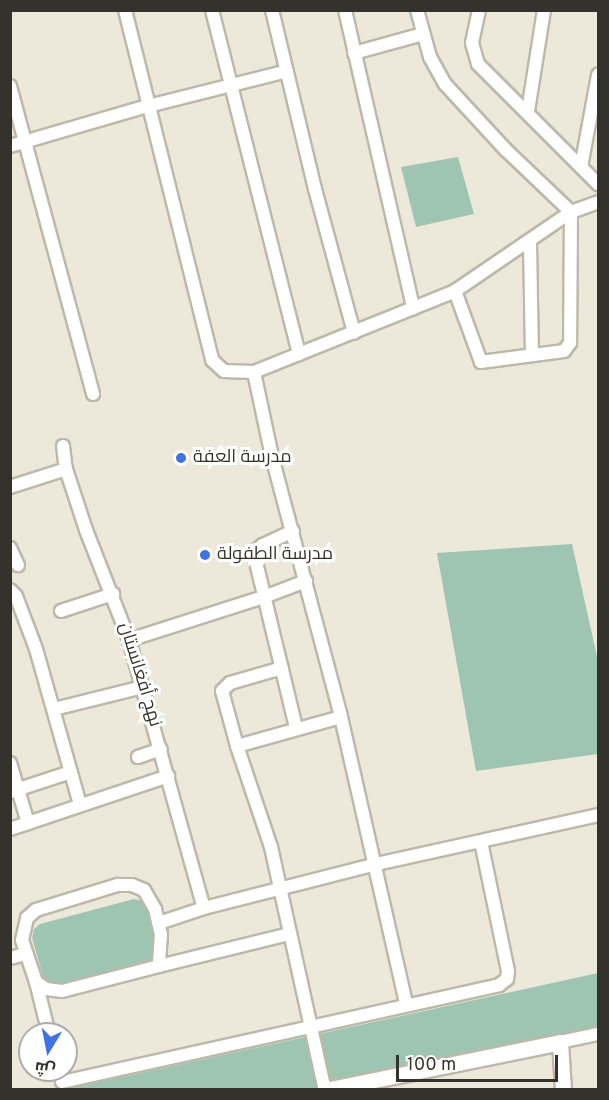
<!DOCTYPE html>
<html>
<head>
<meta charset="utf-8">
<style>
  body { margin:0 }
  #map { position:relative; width:609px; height:1100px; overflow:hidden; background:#ede9da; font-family:Overpass,Cairo,sans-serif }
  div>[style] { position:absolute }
  .green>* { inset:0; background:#9ec5b1 }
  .roads { filter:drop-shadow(2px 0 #bdb9aa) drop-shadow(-2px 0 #bdb9aa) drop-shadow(0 2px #bdb9aa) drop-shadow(0 -2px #bdb9aa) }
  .minor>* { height:12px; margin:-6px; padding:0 6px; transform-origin:6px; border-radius:6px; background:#fff }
  .tertiary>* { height:15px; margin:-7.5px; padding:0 7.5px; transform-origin:7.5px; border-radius:7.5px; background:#fff }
  .dots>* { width:16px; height:16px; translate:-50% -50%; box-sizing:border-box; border:3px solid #fff; border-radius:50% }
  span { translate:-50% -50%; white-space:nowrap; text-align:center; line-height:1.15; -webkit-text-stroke:6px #fff; paint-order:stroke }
  .poi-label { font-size:18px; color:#33322c }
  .left { translate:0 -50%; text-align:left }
  .street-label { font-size:18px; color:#33322c }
  .frame { position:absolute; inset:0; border:12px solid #33322c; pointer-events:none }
  .north { position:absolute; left:18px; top:1022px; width:60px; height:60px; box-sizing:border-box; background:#fff; border:2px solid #adadab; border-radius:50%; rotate:190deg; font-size:16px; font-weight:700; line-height:24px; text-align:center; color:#33322c }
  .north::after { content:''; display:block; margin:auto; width:21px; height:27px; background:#3d73e3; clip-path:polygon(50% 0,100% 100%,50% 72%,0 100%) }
  .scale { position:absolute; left:396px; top:1055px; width:162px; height:27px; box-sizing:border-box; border:3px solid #33322c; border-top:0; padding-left:8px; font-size:18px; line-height:21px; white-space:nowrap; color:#33322c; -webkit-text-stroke:4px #fff; paint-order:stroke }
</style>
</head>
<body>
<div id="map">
  <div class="green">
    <div style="clip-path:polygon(458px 157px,474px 214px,416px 227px,401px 167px)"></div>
    <div style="clip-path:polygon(572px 544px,598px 661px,598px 754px,476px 771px,437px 553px)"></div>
    <div style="clip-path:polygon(134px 899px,142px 901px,148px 907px,159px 952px,157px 960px,149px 966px,60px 988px,45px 983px,32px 938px,34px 929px,40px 924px)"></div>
    <div style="clip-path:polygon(598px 973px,598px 1032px,325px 1089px,63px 1090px)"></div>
  </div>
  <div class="roads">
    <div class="minor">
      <div style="left:125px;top:10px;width:361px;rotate:76deg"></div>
      <div style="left:212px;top:360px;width:16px;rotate:43deg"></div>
      <div style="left:224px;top:371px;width:30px;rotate:2deg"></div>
      <div style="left:254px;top:372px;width:217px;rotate:-21.9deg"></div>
      <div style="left:455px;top:291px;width:140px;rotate:-34.3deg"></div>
      <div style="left:571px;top:212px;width:29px;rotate:-20deg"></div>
      <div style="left:212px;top:10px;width:355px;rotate:75.8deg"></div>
      <div style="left:272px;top:10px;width:184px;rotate:76.5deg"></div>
      <div style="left:315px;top:189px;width:149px;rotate:74.8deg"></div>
      <div style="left:345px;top:10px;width:306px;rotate:77.1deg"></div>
      <div style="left:417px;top:10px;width:49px;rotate:74.5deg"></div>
      <div style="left:430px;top:57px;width:31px;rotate:61deg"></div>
      <div style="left:445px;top:84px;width:90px;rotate:47.3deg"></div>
      <div style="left:506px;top:150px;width:90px;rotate:43.6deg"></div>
      <div style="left:571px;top:212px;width:131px;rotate:90.4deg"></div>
      <div style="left:570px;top:343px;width:10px;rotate:127deg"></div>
      <div style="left:564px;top:351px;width:84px;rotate:172.5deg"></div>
      <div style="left:481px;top:362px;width:76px;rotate:-110.1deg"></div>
      <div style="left:479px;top:10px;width:34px;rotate:102deg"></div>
      <div style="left:472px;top:43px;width:22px;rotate:74deg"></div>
      <div style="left:478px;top:64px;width:170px;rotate:45deg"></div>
      <div style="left:354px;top:53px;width:72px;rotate:-15.4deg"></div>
      <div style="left:10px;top:86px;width:319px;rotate:74.9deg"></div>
      <div style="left:528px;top:111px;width:102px;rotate:-81deg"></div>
      <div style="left:10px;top:146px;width:144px;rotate:-16.2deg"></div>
      <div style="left:148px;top:106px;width:143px;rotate:-14.1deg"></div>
      <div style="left:581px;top:167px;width:94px;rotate:-79.5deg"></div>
      <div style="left:530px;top:242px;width:112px;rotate:89deg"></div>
      <div style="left:254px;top:372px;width:87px;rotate:78deg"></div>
      <div style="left:272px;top:457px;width:269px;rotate:75.1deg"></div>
      <div style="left:341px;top:717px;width:294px;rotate:77.2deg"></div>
      <div style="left:63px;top:446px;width:23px;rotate:83deg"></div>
      <div style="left:66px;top:469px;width:64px;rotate:71.8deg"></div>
      <div style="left:86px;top:530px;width:118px;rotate:68.6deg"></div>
      <div style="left:129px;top:640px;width:278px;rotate:74.4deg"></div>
      <div style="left:10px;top:487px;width:59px;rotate:-17.8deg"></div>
      <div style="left:293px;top:531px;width:33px;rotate:155deg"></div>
      <div style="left:263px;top:545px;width:6px;rotate:141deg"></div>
      <div style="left:258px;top:549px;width:9px;rotate:108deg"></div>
      <div style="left:255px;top:558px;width:175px;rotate:76.4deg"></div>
      <div style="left:10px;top:548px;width:19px;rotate:65deg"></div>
      <div style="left:10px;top:590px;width:8px;rotate:45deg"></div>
      <div style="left:16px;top:596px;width:57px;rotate:69.3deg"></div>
      <div style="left:36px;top:649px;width:162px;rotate:74.2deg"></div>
      <div style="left:61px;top:611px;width:55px;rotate:-18.1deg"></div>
      <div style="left:129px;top:640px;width:142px;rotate:-17.7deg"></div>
      <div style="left:264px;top:597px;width:45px;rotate:-20.9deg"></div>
      <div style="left:282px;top:668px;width:54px;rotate:163.9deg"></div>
      <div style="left:230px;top:683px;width:11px;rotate:135deg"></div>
      <div style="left:222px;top:691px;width:57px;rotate:74.7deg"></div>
      <div style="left:237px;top:746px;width:107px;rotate:71.4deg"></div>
      <div style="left:271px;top:847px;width:249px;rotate:77.5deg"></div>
      <div style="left:54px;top:709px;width:92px;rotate:-13.9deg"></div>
      <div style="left:237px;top:746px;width:108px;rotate:-15.6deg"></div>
      <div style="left:138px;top:757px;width:24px;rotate:-19deg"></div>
      <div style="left:10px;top:763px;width:63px;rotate:73.3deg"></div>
      <div style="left:10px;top:792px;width:64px;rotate:-18.2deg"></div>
      <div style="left:10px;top:829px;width:167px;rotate:-18.5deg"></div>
      <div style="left:118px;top:885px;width:14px"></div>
      <div style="left:132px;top:885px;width:13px;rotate:23deg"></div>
      <div style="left:144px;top:890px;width:22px;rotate:60deg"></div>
      <div style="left:155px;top:909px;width:26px;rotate:77deg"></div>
      <div style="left:161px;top:934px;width:32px;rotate:94deg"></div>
      <div style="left:159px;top:966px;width:100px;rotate:165.5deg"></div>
      <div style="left:62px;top:991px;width:16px;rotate:-173deg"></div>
      <div style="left:46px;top:989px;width:12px;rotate:-145deg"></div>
      <div style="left:36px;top:982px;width:44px;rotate:-108.4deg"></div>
      <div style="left:22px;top:940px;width:23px;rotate:-77deg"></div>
      <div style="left:27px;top:918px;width:12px;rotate:-42deg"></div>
      <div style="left:36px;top:910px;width:86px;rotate:-17deg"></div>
      <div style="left:159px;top:923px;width:47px;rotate:-18.4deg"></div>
      <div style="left:204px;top:908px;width:178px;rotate:-14.3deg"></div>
      <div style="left:376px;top:864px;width:227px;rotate:-12.4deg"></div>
      <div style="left:10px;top:958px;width:16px;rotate:-15deg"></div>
      <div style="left:159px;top:966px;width:134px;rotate:-13.8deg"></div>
      <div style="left:36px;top:982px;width:54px;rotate:76deg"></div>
      <div style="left:560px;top:1042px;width:39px;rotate:-12deg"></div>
      <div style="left:62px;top:1082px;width:448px;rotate:-12.5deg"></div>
      <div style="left:499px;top:985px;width:10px;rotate:-37deg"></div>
      <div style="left:507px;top:979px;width:8px;rotate:-83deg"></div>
      <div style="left:508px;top:971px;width:132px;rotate:-101.8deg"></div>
    </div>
    <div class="tertiary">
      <div style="left:325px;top:1090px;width:240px;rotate:-11.5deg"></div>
      <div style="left:560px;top:1042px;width:48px;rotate:86.4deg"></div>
    </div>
  </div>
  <div class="dots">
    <div style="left:181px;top:458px;background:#3d73e3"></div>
    <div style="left:205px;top:555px;background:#3d73e3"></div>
  </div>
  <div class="poi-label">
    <span class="left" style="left:193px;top:458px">مدرسة العفة</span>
    <span class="left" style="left:217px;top:555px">مدرسة الطفولة</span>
  </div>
  <div class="street-label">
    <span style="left:139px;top:675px;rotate:73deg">نهج أفغانستان</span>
  </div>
  <div class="frame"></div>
  <div class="north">ش</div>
  <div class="scale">100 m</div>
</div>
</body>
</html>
